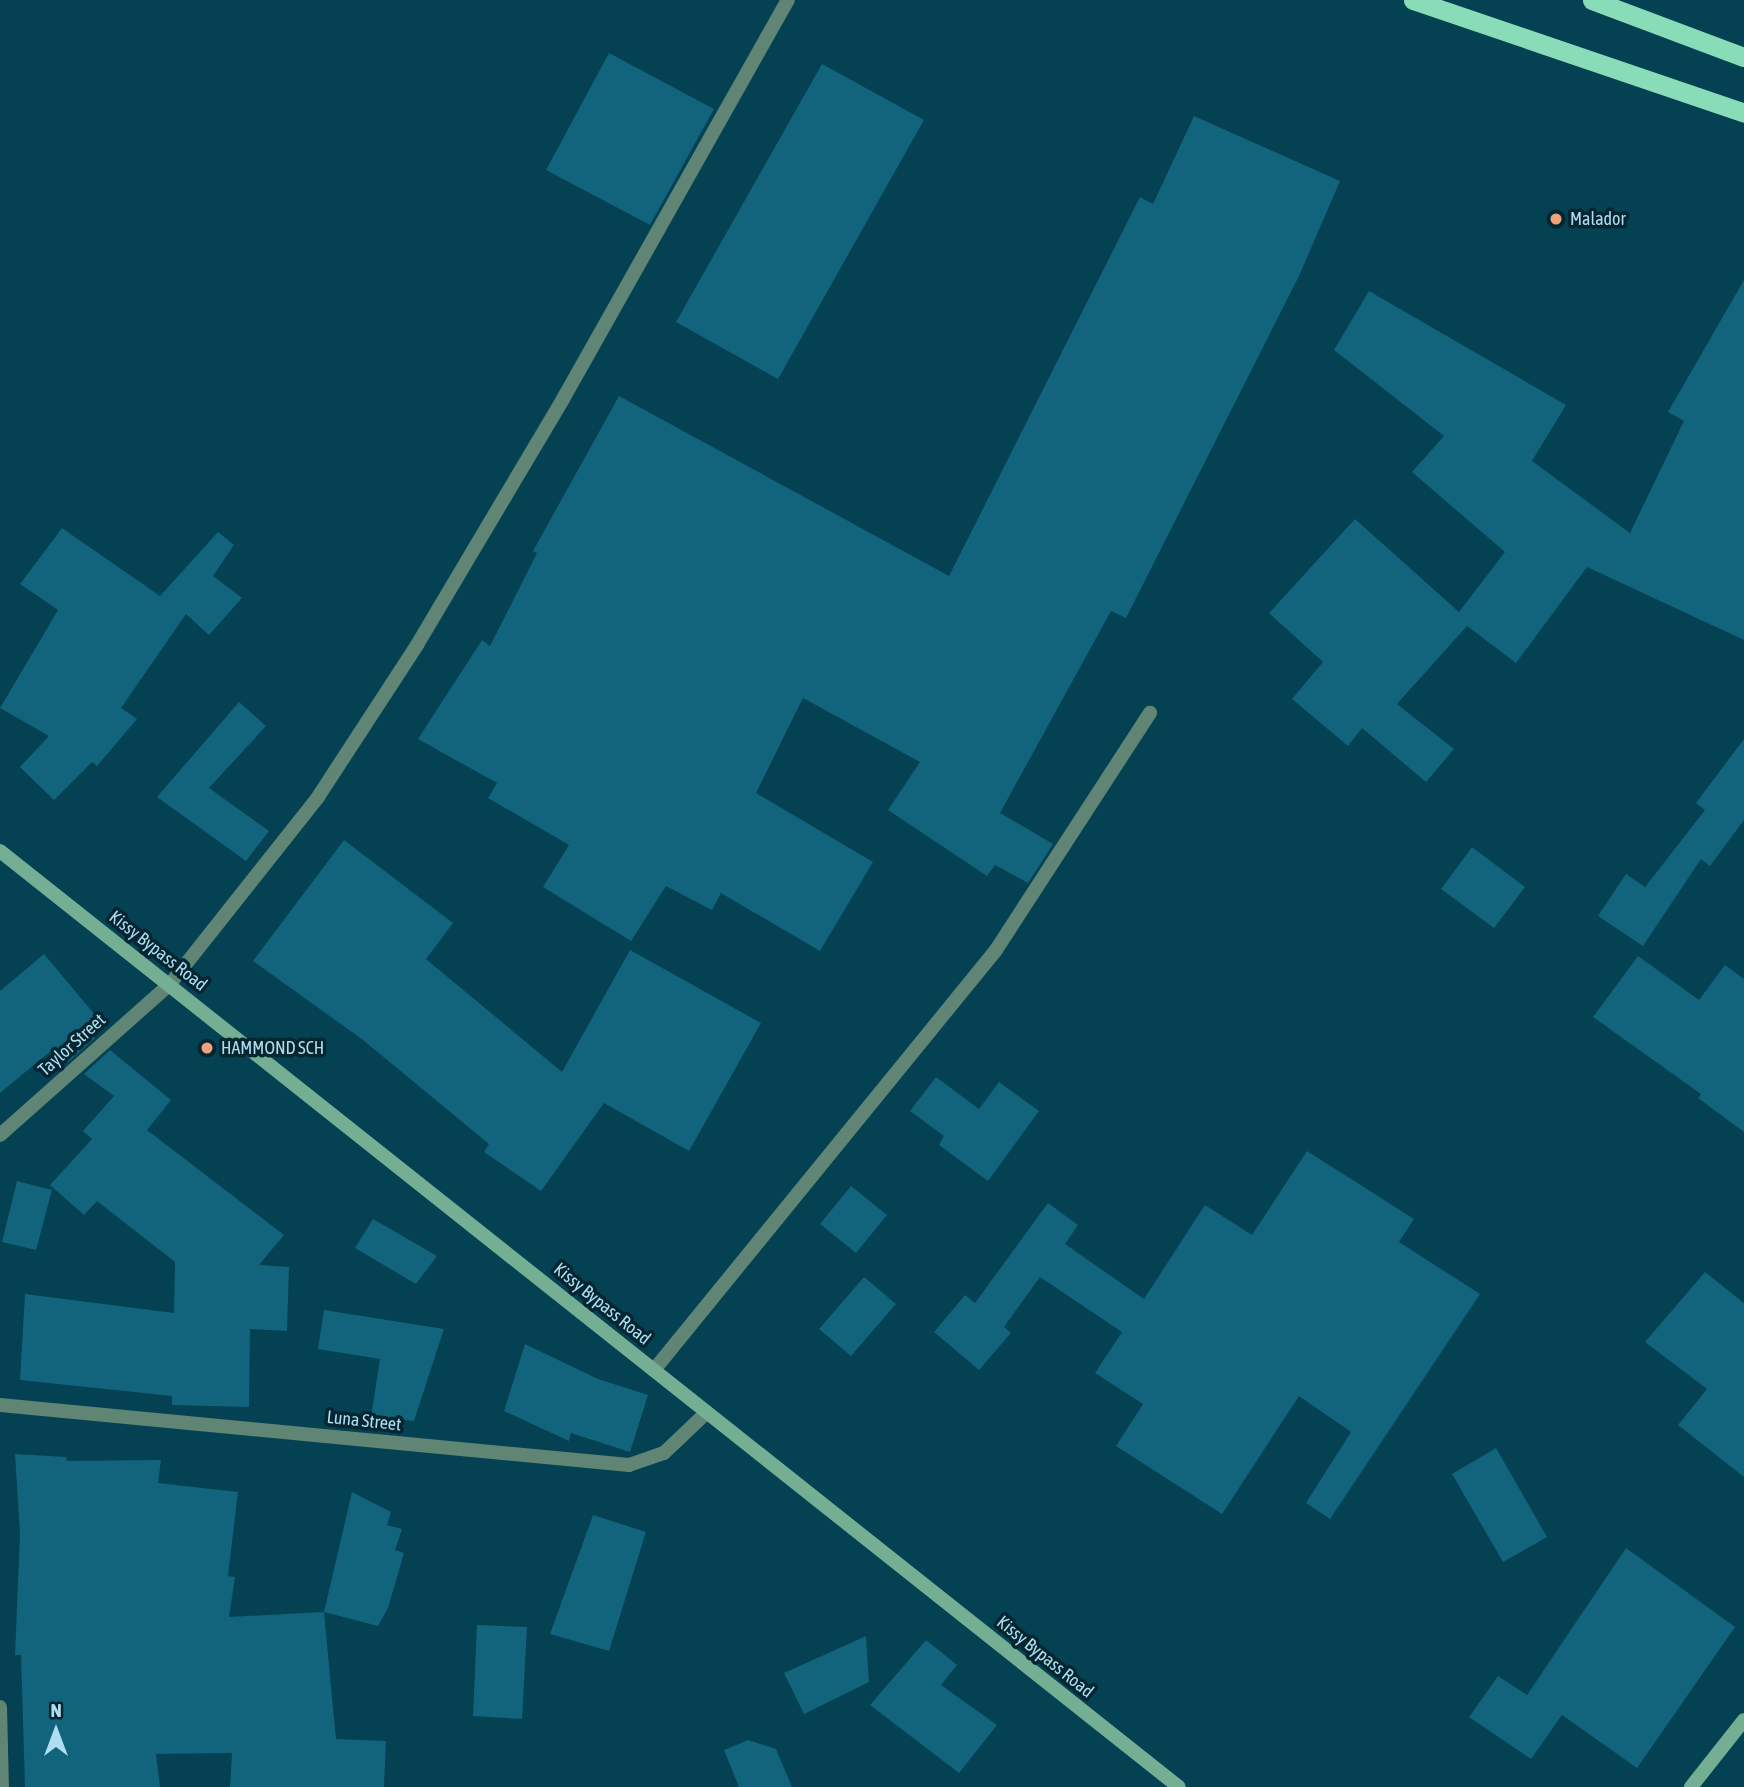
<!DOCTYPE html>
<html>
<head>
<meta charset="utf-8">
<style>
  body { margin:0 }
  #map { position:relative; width:1744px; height:1787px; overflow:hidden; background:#034153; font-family:"Asap Condensed",sans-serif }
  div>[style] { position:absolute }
  .building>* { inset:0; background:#12637c }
  .service>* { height:14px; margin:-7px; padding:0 7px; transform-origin:7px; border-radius:7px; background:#618574 }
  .minor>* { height:14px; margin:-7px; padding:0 7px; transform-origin:7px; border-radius:7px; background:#618574 }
  .secondary>* { height:14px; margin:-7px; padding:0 7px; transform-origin:7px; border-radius:7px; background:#74af94 }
  .trunk>* { height:19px; margin:-9.5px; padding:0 9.5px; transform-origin:9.5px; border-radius:9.5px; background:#88dcb7 }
  .dots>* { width:19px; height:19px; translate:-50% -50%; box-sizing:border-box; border:4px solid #042631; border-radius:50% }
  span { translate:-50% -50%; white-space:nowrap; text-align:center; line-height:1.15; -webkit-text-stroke:7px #042631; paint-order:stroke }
  .poi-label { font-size:18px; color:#b0def0 }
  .left { translate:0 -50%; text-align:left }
  .street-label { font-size:18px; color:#b0def0 }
  .north { position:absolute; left:21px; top:1696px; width:70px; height:70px; -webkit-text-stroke:5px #042631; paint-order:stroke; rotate:0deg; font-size:19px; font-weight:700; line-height:28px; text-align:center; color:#b0def0 }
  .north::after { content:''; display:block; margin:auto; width:24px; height:32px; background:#b0def0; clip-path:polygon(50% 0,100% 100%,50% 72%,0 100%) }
</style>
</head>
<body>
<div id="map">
  <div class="building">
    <div style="clip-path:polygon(609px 53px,714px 109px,650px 225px,546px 170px)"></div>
    <div style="clip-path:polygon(822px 64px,924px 120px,778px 379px,676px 322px)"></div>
    <div style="clip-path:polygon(1194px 116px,1340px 181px,1299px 276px,1126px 618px,1111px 611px,1000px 813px,1053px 844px,1028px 883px,995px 865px,987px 876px,888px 810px,920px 762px,803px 698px,756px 793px,873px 862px,820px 951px,721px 893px,712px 910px,666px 886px,631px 941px,543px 887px,569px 845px,488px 798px,497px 783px,418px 739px,482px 640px,490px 646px,537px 553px,533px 551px,619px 396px,949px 576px,1140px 197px,1153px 204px)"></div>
    <div style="clip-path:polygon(1744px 280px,1744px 640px,1587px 567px,1516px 663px,1467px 626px,1397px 704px,1454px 749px,1426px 782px,1362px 728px,1348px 746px,1292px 699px,1323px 662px,1269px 613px,1355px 519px,1459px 612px,1505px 552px,1412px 472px,1444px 436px,1334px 350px,1369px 291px,1566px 405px,1532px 461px,1630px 533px,1684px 421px,1668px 412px)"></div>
    <div style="clip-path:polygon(62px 528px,160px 596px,218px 532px,234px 545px,213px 576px,242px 598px,209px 635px,186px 614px,121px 708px,137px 719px,97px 766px,92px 762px,54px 800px,20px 767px,49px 736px,0 708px,58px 610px,20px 584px)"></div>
    <div style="clip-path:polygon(239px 702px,266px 726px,209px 788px,269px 831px,246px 861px,157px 797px)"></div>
    <div style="clip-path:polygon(1744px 739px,1744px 820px,1710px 866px,1701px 859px,1643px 946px,1598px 916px,1626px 874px,1645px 887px,1705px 810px,1696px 803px)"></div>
    <div style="clip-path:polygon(344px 840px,453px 923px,426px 959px,562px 1072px,630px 950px,761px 1023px,689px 1151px,604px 1103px,541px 1191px,484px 1152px,489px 1144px,363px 1040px,253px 961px)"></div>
    <div style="clip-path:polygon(1472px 847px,1525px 887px,1494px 928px,1441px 889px)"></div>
    <div style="clip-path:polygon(44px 954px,101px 1022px,89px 1032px,95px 1038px,68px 1062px,52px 1050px,0 1093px,0 991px)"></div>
    <div style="clip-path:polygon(1638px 956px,1699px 1000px,1725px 965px,1744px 979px,1744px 1132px,1698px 1098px,1701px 1094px,1593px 1017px)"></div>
    <div style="clip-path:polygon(110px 1050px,171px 1100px,147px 1130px,284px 1235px,259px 1265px,289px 1267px,287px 1331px,250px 1329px,249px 1407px,172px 1405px,172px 1396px,20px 1380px,25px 1294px,174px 1313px,175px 1262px,97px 1201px,84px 1215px,50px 1185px,92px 1139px,83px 1131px,114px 1096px,84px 1074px)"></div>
    <div style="clip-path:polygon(936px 1077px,979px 1109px,999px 1082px,1039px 1111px,988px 1181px,939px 1145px,944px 1136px,910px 1111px)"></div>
    <div style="clip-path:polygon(1307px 1151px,1414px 1219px,1399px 1242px,1480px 1294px,1330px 1519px,1306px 1503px,1351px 1432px,1299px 1396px,1222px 1514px,1116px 1446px,1143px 1404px,1095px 1373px,1122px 1332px,1040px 1277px,1004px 1327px,1011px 1333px,979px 1370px,934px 1332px,965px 1295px,975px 1303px,1048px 1203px,1078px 1225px,1065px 1244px,1144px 1299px,1205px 1205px,1252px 1235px)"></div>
    <div style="clip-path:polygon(17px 1181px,52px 1190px,36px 1250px,2px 1242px)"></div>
    <div style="clip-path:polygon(851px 1186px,887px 1215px,856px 1253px,820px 1224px)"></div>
    <div style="clip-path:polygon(373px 1219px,437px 1256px,416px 1284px,355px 1248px)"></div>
    <div style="clip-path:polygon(1705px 1272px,1744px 1303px,1744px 1477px,1678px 1425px,1707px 1389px,1645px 1342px)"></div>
    <div style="clip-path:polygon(864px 1277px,896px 1304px,851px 1356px,819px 1329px)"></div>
    <div style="clip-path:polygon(324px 1310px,444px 1329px,414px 1421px,371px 1417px,380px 1359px,318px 1349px)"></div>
    <div style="clip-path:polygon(525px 1344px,598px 1379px,648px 1395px,630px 1452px,571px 1433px,569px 1441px,504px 1411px)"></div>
    <div style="clip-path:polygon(1496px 1448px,1547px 1537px,1503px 1562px,1452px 1474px)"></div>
    <div style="clip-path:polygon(15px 1454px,66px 1457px,67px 1461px,161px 1460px,158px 1483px,238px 1492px,228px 1576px,235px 1577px,229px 1617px,324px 1612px,336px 1739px,386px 1741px,384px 1787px,230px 1787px,232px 1753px,156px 1754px,160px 1787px,25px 1787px,21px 1655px,15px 1655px,20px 1534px)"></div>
    <div style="clip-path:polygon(352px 1492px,391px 1512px,387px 1525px,402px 1529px,395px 1550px,404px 1553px,388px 1608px,378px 1626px,324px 1612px)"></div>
    <div style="clip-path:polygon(593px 1515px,646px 1532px,609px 1651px,550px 1634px)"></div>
    <div style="clip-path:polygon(1626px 1548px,1735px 1627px,1637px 1768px,1562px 1715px,1531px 1759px,1469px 1717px,1498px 1676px,1527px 1695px)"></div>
    <div style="clip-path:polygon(477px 1625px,527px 1627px,522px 1719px,473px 1716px)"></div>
    <div style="clip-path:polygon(866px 1636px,869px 1682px,804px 1714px,784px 1673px)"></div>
    <div style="clip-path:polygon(926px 1640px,957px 1665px,941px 1685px,997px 1725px,959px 1773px,870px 1705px)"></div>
    <div style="clip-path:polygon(748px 1740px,776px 1749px,792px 1787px,739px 1787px,724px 1750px)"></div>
  </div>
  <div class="service">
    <div style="left:654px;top:1370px;width:542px;rotate:-50.84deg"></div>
    <div style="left:996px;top:950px;width:283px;rotate:-57deg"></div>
  </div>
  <div class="minor">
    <div style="left:0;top:1135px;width:227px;rotate:-41.6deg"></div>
    <div style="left:170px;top:984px;width:238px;rotate:-51.6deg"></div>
    <div style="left:318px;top:797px;width:181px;rotate:-56.9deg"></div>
    <div style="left:417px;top:645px;width:286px;rotate:-59.3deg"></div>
    <div style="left:563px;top:399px;width:458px;rotate:-60.6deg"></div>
    <div style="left:0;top:1405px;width:632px;rotate:5.45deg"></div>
    <div style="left:629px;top:1465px;width:37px;rotate:-19deg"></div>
    <div style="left:664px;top:1453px;width:59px;rotate:-43.6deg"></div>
    <div style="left:0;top:1707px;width:80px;rotate:88.6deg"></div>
  </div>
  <div class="secondary">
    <div style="left:0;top:851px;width:1505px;rotate:38.45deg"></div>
    <div style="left:1691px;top:1787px;width:85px;rotate:-51.7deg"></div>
  </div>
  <div class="trunk">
    <div style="left:1413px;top:0;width:350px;rotate:18.8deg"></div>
    <div style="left:1592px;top:0;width:162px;rotate:20.6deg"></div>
  </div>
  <div class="dots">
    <div style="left:1556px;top:219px;background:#f2a17e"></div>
    <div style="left:207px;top:1048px;background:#f2a17e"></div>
  </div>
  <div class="poi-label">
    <span class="left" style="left:1570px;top:219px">Malador</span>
    <span class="left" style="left:221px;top:1048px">HAMMOND SCH</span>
  </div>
  <div class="street-label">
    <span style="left:158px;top:951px;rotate:38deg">Kissy Bypass Road</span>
    <span style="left:72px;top:1045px;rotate:-42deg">Taylor Street</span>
    <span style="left:602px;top:1304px;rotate:39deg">Kissy Bypass Road</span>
    <span style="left:364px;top:1421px;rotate:6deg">Luna Street</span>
    <span style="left:1045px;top:1657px;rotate:39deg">Kissy Bypass Road</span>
  </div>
  <div class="north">N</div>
</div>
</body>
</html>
